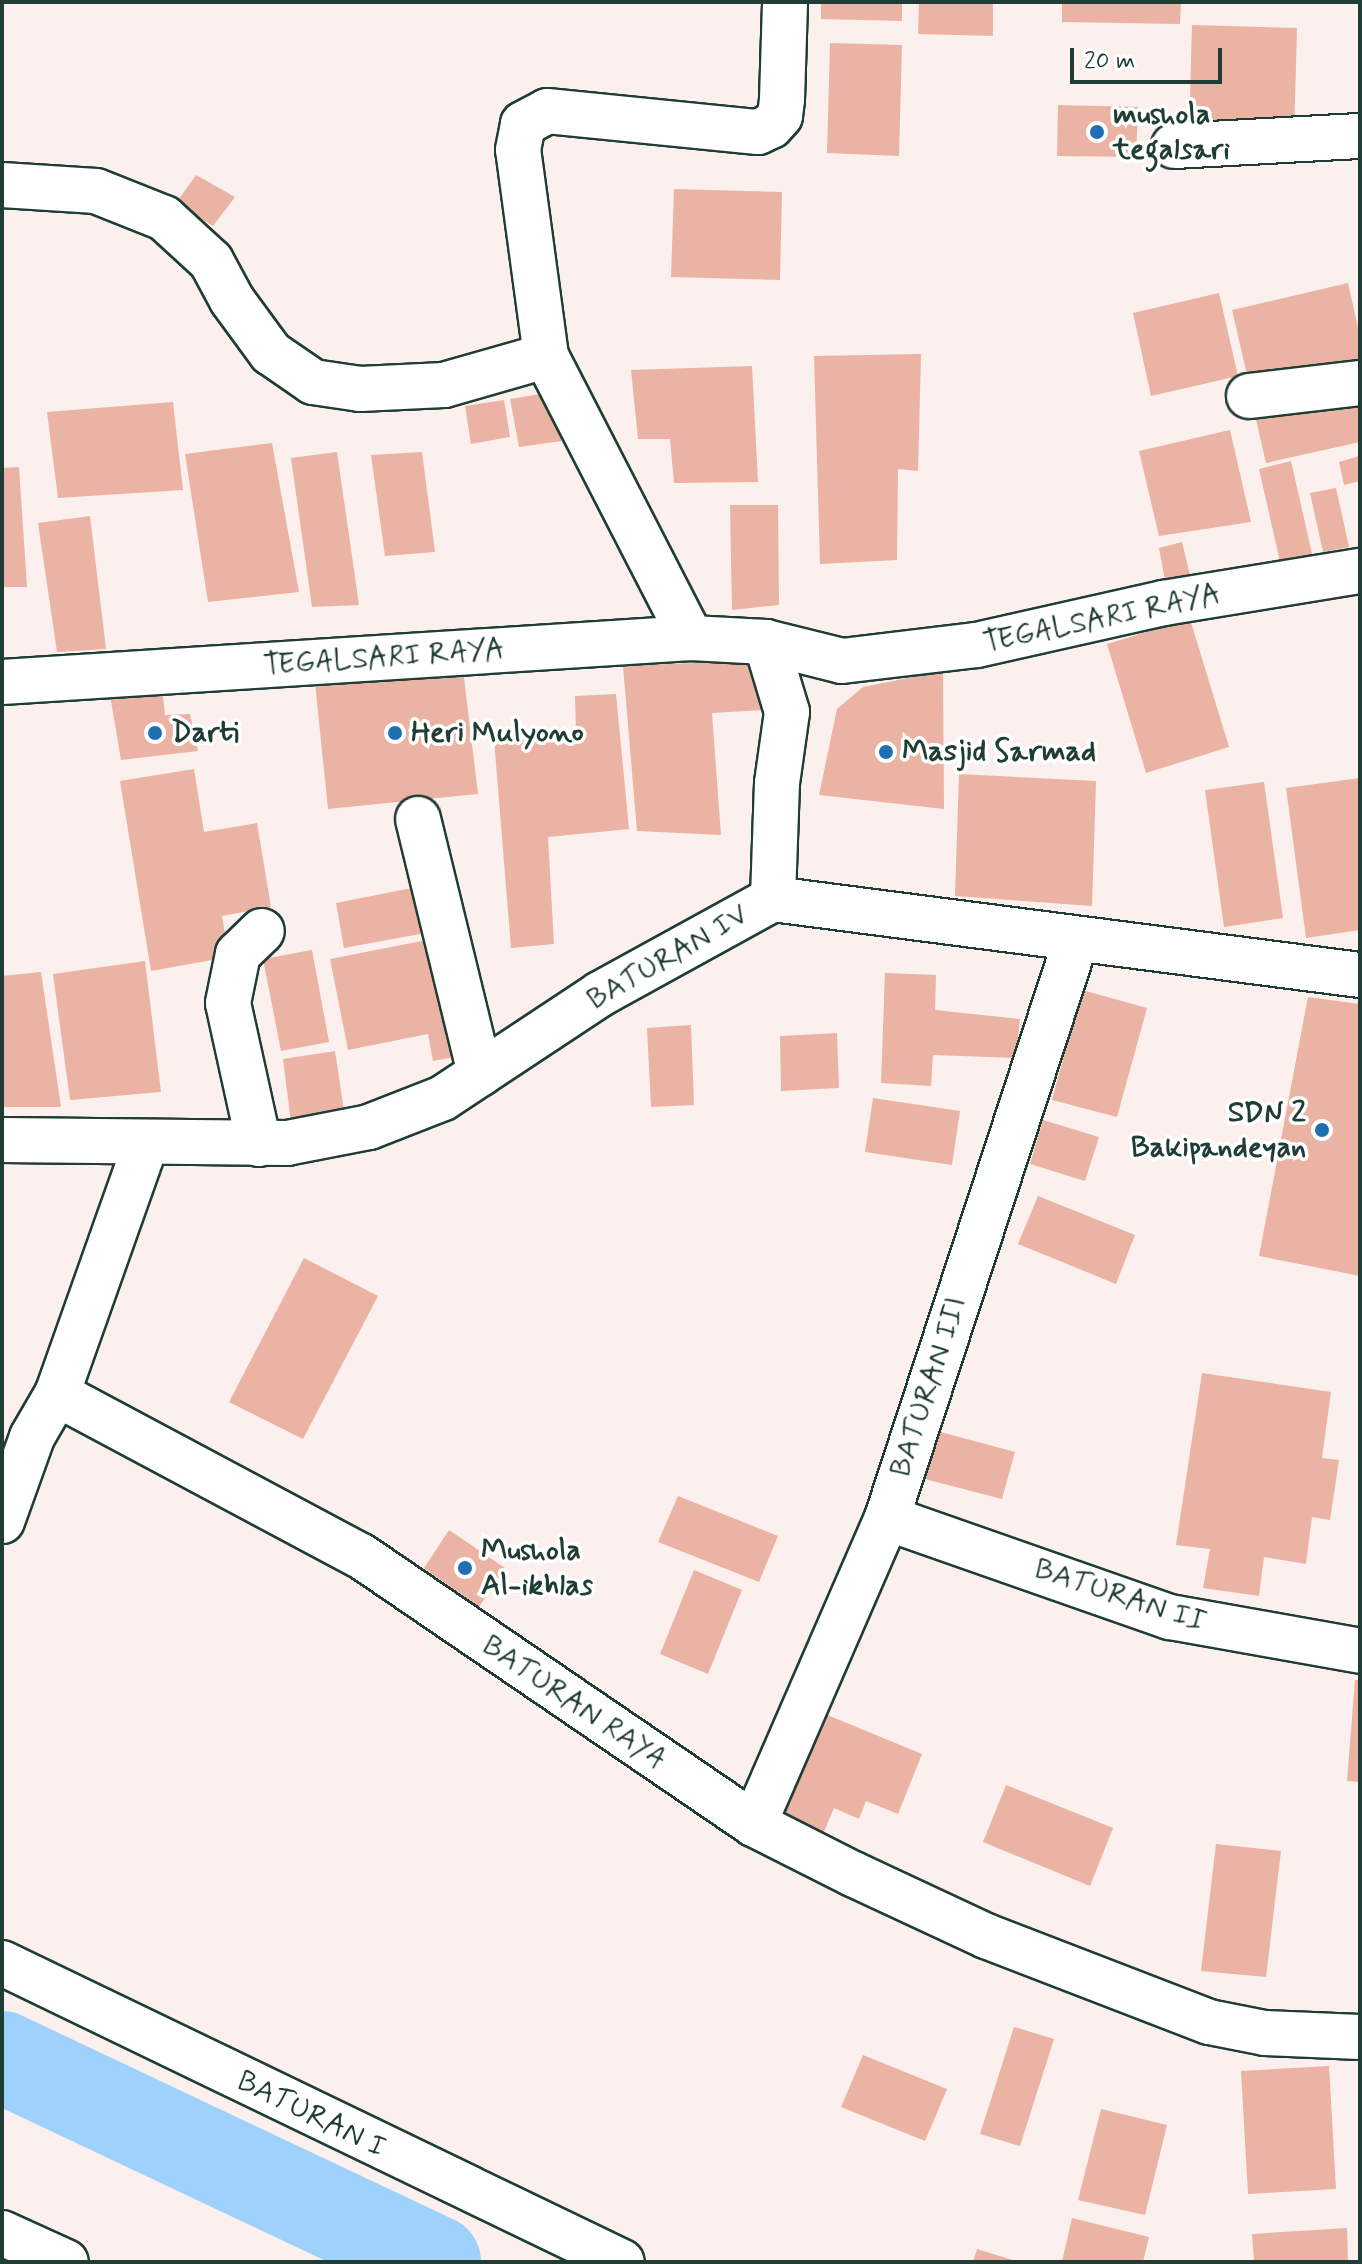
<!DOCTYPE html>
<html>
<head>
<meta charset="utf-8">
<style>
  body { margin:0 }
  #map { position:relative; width:1362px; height:2264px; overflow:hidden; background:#fbf0ed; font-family:Mynerve,sans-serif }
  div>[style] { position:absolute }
  .river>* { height:92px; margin:-46px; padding:0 46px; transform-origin:46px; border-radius:46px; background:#9ed1fb }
  .building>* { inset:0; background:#ebb3a3 }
  .roads { filter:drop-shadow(2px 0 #1f3d34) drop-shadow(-2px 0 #1f3d34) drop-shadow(0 2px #1f3d34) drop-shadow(0 -2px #1f3d34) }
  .minor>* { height:44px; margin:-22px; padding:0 22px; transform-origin:22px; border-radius:22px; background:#fff }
  .dots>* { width:22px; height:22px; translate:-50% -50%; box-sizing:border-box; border:4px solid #fff; border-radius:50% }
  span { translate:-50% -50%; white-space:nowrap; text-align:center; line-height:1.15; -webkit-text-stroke:7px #fff; paint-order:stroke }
  .poi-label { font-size:30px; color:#1f3d34; font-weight:700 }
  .left { translate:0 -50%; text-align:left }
  .right { translate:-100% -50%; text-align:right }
  .street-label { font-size:30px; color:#1f3d34 }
  .frame { position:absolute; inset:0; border:4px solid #1f3d34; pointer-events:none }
  .scale { position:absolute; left:1070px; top:48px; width:152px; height:36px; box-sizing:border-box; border:4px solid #1f3d34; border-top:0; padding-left:10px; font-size:24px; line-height:28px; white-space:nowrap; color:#1f3d34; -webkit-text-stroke:6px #fff; paint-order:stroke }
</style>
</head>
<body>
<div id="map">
  <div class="river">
    <div style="left:2px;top:2057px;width:479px;rotate:25.3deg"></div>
  </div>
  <div class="building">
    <div style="clip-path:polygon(821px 2px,902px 2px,902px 21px,821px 19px)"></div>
    <div style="clip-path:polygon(919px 2px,993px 2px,993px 36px,918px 34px)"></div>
    <div style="clip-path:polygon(1062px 2px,1181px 2px,1180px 24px,1062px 22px)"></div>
    <div style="clip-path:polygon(1192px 25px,1297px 28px,1294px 139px,1189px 136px)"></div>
    <div style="clip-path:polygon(830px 43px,902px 45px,899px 156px,827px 153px)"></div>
    <div style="clip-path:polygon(1058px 105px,1138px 107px,1136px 157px,1057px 156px)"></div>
    <div style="clip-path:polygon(196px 175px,235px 197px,213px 226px,176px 203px)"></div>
    <div style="clip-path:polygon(674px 189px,782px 192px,780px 280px,671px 277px)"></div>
    <div style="clip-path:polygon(1348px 283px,1360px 337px,1360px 367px,1251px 392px,1232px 310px)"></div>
    <div style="clip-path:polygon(1219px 293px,1238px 376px,1151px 396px,1133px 313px)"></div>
    <div style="clip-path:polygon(921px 354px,918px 471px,898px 469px,897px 560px,820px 564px,814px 356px)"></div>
    <div style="clip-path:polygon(752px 366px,758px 482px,674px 483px,670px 439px,638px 439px,631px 370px)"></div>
    <div style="clip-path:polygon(1360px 387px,1360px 442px,1266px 463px,1254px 411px)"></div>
    <div style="clip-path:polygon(559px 391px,562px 441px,519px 447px,510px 399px)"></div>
    <div style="clip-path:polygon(504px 400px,510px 437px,471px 444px,465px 406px)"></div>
    <div style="clip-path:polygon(173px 402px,183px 490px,58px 498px,47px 412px)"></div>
    <div style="clip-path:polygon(1230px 430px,1251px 522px,1159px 536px,1139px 451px)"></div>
    <div style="clip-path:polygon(272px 443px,299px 592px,208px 602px,185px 454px)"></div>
    <div style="clip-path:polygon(337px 452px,359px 605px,312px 607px,291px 458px)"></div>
    <div style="clip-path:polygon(422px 452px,435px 552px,385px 556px,371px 455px)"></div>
    <div style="clip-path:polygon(1359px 456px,1360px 481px,1344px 485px,1339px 462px)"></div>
    <div style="clip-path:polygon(1291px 461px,1313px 558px,1281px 566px,1259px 469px)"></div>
    <div style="clip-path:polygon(19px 467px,27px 587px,2px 587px,2px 468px)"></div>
    <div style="clip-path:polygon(1336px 488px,1349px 547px,1323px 552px,1310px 493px)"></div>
    <div style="clip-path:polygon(730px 505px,778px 505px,779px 605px,732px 610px)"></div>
    <div style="clip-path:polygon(90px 516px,106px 649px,57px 652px,38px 523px)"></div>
    <div style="clip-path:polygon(1182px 542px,1191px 580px,1166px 586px,1159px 548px)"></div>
    <div style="clip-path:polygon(1190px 619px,1229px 747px,1146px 773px,1107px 644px)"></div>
    <div style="clip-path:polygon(762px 660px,765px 710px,712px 713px,721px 835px,637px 831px,623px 666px)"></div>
    <div style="clip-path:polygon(463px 669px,478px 794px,328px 809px,314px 673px)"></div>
    <div style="clip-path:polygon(943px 671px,944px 809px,819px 795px,837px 709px,863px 687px)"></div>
    <div style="clip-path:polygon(161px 678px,165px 715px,190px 714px,198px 751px,121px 760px,108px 683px)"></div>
    <div style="clip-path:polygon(616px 694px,629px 829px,548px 837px,554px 944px,511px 948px,494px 739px,576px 732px,575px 696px)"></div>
    <div style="clip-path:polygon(194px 769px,204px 832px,257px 823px,271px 907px,222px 916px,229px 957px,151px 971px,120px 781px)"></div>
    <div style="clip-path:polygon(959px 774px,1096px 781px,1092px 906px,955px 896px)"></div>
    <div style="clip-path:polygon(1360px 778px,1360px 930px,1306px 938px,1286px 788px)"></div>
    <div style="clip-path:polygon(1264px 782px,1283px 918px,1224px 927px,1205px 790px)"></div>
    <div style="clip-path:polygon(422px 886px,431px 932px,344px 948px,336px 903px)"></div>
    <div style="clip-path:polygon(437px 938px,461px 1056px,433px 1061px,428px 1034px,348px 1050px,330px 959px)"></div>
    <div style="clip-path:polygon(312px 950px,329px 1042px,281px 1051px,263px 959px)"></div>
    <div style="clip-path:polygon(145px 961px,161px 1092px,70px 1100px,53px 974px)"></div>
    <div style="clip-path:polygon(41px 972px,61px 1107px,2px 1107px,2px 976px)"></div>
    <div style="clip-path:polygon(885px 973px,936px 975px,935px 1010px,1020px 1019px,1016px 1058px,933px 1055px,931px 1086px,881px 1083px)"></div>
    <div style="clip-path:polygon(1082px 990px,1147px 1008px,1117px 1117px,1052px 1100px)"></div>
    <div style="clip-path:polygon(1308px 997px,1360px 1004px,1360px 1276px,1259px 1256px)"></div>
    <div style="clip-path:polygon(691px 1025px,694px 1105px,651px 1107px,647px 1028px)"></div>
    <div style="clip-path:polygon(837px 1033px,839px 1088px,781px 1091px,780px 1036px)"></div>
    <div style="clip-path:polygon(335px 1051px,346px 1124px,292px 1131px,283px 1059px)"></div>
    <div style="clip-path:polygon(873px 1098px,960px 1111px,952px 1165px,865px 1152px)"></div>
    <div style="clip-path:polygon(1043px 1120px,1099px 1137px,1085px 1181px,1030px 1164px)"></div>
    <div style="clip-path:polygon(1038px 1196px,1135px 1235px,1116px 1284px,1018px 1244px)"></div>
    <div style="clip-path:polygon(304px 1258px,378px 1296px,303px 1439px,229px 1402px)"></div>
    <div style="clip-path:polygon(1202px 1373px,1331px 1392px,1322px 1458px,1339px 1460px,1330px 1520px,1312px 1517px,1306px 1564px,1264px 1557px,1259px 1596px,1203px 1588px,1210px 1549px,1176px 1545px)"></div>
    <div style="clip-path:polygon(937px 1431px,1015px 1452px,1002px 1499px,925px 1479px)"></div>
    <div style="clip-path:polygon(678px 1496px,778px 1536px,759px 1582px,658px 1542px)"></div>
    <div style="clip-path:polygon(449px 1530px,505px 1568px,479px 1607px,424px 1568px)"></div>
    <div style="clip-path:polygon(694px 1570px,742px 1590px,708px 1674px,660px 1654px)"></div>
    <div style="clip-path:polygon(1355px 1680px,1360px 1680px,1360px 1782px,1347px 1781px)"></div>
    <div style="clip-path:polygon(820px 1712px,922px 1754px,898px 1814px,866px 1801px,859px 1819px,834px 1808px,820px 1841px,774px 1822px)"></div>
    <div style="clip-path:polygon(1006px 1785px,1113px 1828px,1090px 1886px,983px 1842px)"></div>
    <div style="clip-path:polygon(1216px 1844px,1281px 1851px,1266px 1977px,1201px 1971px)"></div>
    <div style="clip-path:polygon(1014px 2027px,1054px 2039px,1020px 2146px,980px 2134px)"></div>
    <div style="clip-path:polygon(863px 2055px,947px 2089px,925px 2141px,841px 2107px)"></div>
    <div style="clip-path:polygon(1329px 2066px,1336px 2189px,1248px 2194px,1241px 2071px)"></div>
    <div style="clip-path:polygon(1101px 2109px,1167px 2125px,1145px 2215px,1078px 2200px)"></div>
    <div style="clip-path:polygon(1072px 2218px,1149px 2237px,1143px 2262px,1062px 2262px)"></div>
    <div style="clip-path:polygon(1347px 2228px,1348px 2262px,1254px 2262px,1252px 2234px)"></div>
    <div style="clip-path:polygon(977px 2249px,1016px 2261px,1016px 2262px,973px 2262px)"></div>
  </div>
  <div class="roads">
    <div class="minor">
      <div style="left:1174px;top:146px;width:186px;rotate:-3.1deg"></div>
      <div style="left:2px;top:185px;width:94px;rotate:3.7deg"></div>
      <div style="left:96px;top:191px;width:73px;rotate:21.7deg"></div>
      <div style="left:164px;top:218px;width:64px;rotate:42.5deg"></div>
      <div style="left:211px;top:261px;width:44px;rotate:61.7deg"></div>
      <div style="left:232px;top:300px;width:66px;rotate:53.7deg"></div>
      <div style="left:271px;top:353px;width:51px;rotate:34.6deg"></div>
      <div style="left:313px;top:382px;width:48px;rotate:8.5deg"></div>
      <div style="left:360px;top:389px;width:84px;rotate:-2.7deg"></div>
      <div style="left:444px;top:385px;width:106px;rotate:-15.9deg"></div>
      <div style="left:546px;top:356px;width:208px;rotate:-97.7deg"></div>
      <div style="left:518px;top:150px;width:26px;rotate:-79deg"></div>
      <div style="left:523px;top:124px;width:27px;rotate:-28deg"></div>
      <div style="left:547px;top:111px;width:212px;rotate:5.7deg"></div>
      <div style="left:758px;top:132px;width:14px;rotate:-25deg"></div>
      <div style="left:771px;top:126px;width:13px;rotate:-48deg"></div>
      <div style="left:780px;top:116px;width:17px;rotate:-83deg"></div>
      <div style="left:782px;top:99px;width:97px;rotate:-88.2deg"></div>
      <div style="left:546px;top:356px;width:317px;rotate:62.8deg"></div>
      <div style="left:1249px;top:396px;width:112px;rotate:-6.7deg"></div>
      <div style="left:766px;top:642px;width:73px;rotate:73.3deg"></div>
      <div style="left:787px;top:712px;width:72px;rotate:98deg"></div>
      <div style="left:777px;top:783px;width:116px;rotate:92deg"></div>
      <div style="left:2px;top:682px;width:690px;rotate:-3.65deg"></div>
      <div style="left:691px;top:638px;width:75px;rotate:3.1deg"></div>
      <div style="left:766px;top:642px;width:78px;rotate:14deg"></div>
      <div style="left:842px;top:661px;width:136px;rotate:-6.8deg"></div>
      <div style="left:977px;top:645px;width:192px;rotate:-12.7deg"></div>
      <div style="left:1164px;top:603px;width:199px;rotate:-9.3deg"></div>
      <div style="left:418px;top:819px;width:262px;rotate:76.3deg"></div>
      <div style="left:2px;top:1140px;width:285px;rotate:0.6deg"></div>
      <div style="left:287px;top:1143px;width:84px;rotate:-11deg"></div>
      <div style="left:369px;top:1127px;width:79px;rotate:-21.4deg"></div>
      <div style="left:443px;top:1098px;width:188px;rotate:-33.5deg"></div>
      <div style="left:600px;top:994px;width:197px;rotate:-28.8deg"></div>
      <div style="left:773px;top:899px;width:592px;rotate:7.38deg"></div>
      <div style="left:259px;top:1144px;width:144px;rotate:-102.4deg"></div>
      <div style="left:228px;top:1003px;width:50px;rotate:-78.5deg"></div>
      <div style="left:238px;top:954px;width:33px;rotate:-44deg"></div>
      <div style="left:145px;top:1146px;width:263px;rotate:109.5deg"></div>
      <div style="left:57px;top:1394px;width:344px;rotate:28.1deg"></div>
      <div style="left:361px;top:1556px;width:476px;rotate:34.3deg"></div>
      <div style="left:754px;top:1824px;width:111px;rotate:26.8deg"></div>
      <div style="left:853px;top:1874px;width:147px;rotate:25deg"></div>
      <div style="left:986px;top:1936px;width:239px;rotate:21.1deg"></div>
      <div style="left:1209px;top:2022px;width:57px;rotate:11.1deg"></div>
      <div style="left:1265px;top:2033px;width:95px;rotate:2.4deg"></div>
      <div style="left:887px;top:1518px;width:300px;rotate:19.3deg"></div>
      <div style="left:1170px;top:1617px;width:193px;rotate:10.1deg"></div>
      <div style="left:2px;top:1521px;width:89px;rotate:-70.3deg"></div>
      <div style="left:32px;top:1437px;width:50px;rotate:-59.8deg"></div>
      <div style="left:754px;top:1824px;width:334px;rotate:-66.5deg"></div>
      <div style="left:887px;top:1518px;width:608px;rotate:-71.89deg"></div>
      <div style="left:2px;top:1963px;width:688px;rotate:25.75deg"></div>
      <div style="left:2px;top:2233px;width:70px;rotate:24.4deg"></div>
    </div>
  </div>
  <div class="dots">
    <div style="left:1097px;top:132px;background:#1f6fb2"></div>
    <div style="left:155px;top:733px;background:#1f6fb2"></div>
    <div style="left:395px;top:733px;background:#1f6fb2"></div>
    <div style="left:886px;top:752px;background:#1f6fb2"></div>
    <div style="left:1322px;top:1130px;background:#1f6fb2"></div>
    <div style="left:465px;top:1568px;background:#1f6fb2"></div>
  </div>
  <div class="poi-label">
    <span class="left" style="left:1113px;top:132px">mushola<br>tegalsari</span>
    <span class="left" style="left:171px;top:733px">Darti</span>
    <span class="left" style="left:411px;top:733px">Heri Mulyono</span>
    <span class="left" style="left:902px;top:752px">Masjid Sarmad</span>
    <span class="right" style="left:1306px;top:1130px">SDN 2<br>Bakipandeyan</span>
    <span class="left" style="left:481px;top:1568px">Mushola<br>Al-ikhlas</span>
  </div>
  <div class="street-label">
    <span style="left:1102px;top:619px;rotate:-12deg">TEGALSARI RAYA</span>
    <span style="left:384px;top:658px;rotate:-4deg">TEGALSARI RAYA</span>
    <span style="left:668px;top:958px;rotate:-30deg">BATURAN IV</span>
    <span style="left:929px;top:1387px;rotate:-72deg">BATURAN III</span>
    <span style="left:1120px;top:1596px;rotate:18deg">BATURAN II</span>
    <span style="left:574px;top:1703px;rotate:34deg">BATURAN RAYA</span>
    <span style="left:311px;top:2115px;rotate:26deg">BATURAN I</span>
  </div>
  <div class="frame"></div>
  <div class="scale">20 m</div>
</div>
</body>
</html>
